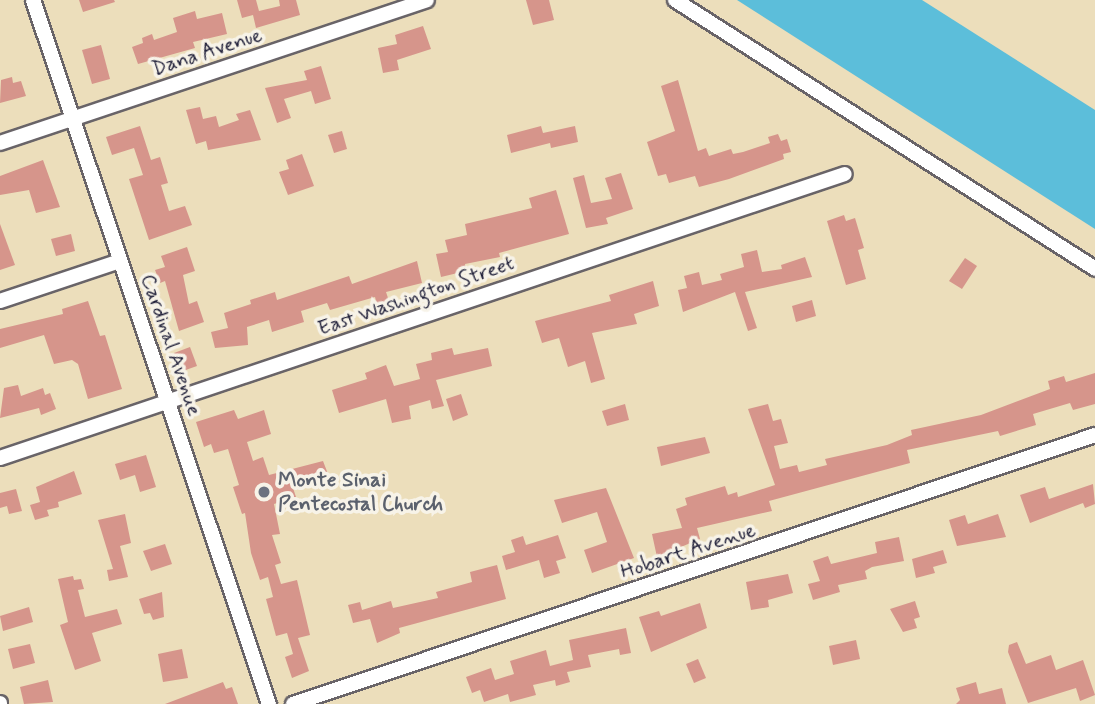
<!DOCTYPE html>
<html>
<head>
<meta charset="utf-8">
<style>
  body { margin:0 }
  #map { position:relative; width:1095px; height:704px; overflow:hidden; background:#ecdebb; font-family:Mynerve,sans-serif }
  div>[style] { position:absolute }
  .water>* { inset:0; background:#5cbeda }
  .building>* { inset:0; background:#d6958b }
  .roads { filter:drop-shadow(2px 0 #696468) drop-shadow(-2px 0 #696468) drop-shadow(0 2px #696468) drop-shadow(0 -2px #696468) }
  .minor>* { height:14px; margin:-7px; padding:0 7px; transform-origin:7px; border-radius:7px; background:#fff }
  .dots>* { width:19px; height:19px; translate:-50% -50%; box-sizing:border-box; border:4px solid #f7f3e8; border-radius:50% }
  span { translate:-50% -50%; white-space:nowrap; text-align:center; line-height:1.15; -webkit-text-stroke:7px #f7f3e8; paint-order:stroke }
  .street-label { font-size:21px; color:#22223b }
  .worship-label { font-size:21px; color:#5b616d; font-weight:700 }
  .left { translate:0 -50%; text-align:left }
</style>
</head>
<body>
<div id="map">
  <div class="water">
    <div style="clip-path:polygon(737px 0,922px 0,1095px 110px,1095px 229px)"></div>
  </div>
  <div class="building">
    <div style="clip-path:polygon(79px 0,114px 0,115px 2px,83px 12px)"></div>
    <div style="clip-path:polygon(237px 0,256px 0,259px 11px,280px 6px,279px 0,296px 0,300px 15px,256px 28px,253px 15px,242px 18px)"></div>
    <div style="clip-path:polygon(526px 0,549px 0,554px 20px,533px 25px)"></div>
    <div style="clip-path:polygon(195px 11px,197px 19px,222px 13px,227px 34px,193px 42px,195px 48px,138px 64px,132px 47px,143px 43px,142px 38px,152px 34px,154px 40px,177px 32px,173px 18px)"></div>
    <div style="clip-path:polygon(423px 26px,431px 49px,397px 60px,399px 70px,383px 73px,378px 48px,397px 44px,395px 35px)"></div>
    <div style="clip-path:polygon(101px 45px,110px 79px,92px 84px,82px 50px)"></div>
    <div style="clip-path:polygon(321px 66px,331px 99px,315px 104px,311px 91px,284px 99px,291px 118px,277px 123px,265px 88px,307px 80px,304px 71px)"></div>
    <div style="clip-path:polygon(12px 77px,13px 83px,21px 81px,26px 96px,0 103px,1px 80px)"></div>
    <div style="clip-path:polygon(678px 80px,698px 151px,706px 148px,709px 156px,731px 149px,733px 154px,743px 152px,770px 143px,768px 137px,778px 134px,781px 141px,787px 139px,791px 152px,783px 154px,784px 159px,729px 179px,699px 187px,695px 176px,669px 183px,666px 174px,658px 176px,647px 142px,675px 131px,661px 86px)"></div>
    <div style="clip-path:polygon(200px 107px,203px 119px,216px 116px,219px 127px,239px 120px,236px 114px,250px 110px,261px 140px,208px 150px,206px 141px,196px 144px,186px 110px)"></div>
    <div style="clip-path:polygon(140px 126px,151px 160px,160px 157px,168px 183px,161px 185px,169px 211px,185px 206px,192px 225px,149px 240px,129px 179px,143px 175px,134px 148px,112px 155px,106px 137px)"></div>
    <div style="clip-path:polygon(541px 126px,543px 133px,575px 126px,578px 142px,551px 148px,550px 143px,511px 153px,507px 135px)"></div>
    <div style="clip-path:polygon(342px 131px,347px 149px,334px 153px,328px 135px)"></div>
    <div style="clip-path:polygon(302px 154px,314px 186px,288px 195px,279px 172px,289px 169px,286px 160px)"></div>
    <div style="clip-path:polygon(43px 160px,60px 207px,36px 213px,29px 190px,0 195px,0 176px)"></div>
    <div style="clip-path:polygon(621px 173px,633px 209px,606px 218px,608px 224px,586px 228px,573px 178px,584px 175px,591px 203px,612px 199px,605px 178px)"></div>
    <div style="clip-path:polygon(556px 190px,569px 234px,499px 253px,500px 257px,465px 264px,466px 271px,441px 277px,436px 254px,448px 252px,445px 240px,467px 235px,465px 224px,532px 208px,529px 198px)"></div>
    <div style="clip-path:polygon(844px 215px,846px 221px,855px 218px,864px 248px,858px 250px,866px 279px,846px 285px,827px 221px)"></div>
    <div style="clip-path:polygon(0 224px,15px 265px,0 270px)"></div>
    <div style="clip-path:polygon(71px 234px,75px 251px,56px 256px,51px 239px)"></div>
    <div style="clip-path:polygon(187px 247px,195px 271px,183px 275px,189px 304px,197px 301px,204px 322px,179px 331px,165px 281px,160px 283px,155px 270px,165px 267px,161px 256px)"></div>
    <div style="clip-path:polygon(757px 250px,762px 272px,782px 269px,781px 265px,805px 257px,812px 277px,745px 292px,757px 328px,748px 331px,735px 292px,683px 312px,678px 290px,687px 288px,684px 276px,699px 272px,702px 285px,722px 280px,720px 274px,744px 267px,741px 254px)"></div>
    <div style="clip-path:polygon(965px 258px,977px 266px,962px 289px,949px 281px)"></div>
    <div style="clip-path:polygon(417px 261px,422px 283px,386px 292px,389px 301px,377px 305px,375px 297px,330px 310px,327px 303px,301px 311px,304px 322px,272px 332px,269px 320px,247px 327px,248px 345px,215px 348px,211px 332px,228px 328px,224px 313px,251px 304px,250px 300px,275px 292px,277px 300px,349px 276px,352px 284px)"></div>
    <div style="clip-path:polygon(653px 281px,659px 306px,634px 314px,637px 324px,592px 333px,605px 379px,591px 383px,585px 361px,568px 367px,559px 338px,542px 343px,535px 321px,611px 301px,609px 295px)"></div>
    <div style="clip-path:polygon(812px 300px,816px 316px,796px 322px,792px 306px)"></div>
    <div style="clip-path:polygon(88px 301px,100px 336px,105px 335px,122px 389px,88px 399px,78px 364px,72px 360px,54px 364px,44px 335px,0 348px,0 329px,63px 314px,62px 309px)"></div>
    <div style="clip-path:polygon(190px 347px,197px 366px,180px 372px,174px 353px)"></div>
    <div style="clip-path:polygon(452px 348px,454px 355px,488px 348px,492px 366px,436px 380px,444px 406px,432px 409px,430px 400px,409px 406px,411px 419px,392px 423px,386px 399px,339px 413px,332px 390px,367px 379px,365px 373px,386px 365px,394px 386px,420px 379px,416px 364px,432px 360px,431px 353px)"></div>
    <div style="clip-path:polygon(1095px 373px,1095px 404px,1073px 410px,1070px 403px,1033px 414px,1036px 425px,1000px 436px,998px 431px,907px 450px,910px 463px,769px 501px,772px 511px,697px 528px,700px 539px,657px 557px,652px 534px,682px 528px,676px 509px,687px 505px,685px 498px,725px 486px,728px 495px,737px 492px,738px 497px,775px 485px,748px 409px,768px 404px,773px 421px,781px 419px,788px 443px,774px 446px,780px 469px,797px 465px,799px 472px,827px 465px,825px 459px,887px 445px,912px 435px,911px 430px,981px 415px,1050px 389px,1048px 381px,1064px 376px,1066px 382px)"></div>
    <div style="clip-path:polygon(18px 385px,21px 396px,43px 388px,45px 395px,50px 393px,56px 409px,41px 415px,39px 408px,0 418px,4px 388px)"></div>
    <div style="clip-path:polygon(461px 394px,468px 415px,453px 421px,446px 399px)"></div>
    <div style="clip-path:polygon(625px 404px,629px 420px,607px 426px,602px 411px)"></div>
    <div style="clip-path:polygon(234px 410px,238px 419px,264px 410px,271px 434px,247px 442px,253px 461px,263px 457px,269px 475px,323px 461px,328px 474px,292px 485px,296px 497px,274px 504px,280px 534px,272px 535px,281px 563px,275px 565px,281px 584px,297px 580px,310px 635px,298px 638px,309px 671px,292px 678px,285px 657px,293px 654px,287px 633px,276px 636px,266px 599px,273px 597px,268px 577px,260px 580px,251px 553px,245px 513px,242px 514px,233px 487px,239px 485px,228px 449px,214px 453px,211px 444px,204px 447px,196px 422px)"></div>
    <div style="clip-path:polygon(705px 437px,710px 453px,661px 466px,657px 447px)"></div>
    <div style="clip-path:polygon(146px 455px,156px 487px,140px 492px,135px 475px,120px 480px,115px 464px)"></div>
    <div style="clip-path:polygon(74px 471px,82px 494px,58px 502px,59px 507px,47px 510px,49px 516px,35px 520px,30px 505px,40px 502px,36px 487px)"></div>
    <div style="clip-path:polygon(1093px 484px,1095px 504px,1085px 508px,1083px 503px,1030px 523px,1020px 495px,1045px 487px,1049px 499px)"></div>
    <div style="clip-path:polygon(606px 488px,634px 558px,592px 573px,584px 550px,607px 542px,597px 512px,562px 523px,554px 500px)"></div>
    <div style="clip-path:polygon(16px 489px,22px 511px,9px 514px,7px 506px,0 508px,0 493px)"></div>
    <div style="clip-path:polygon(125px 514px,131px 543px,120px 546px,128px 577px,109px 581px,107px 570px,113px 569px,98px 520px)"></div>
    <div style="clip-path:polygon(998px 514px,1006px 537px,957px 546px,949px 520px,965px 515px,968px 524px)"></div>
    <div style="clip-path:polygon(558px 535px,566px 558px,556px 561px,560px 573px,544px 578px,539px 560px,506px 570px,502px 556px,515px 552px,511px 540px,523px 536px,526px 545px)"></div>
    <div style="clip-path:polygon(899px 537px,904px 561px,872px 567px,865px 571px,867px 579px,838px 585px,840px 592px,813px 600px,808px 584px,820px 581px,813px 561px,828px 556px,831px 564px,877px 553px,875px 542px)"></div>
    <div style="clip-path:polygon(165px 544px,172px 564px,151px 571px,143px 551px)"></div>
    <div style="clip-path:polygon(943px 550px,947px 563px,933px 567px,935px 573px,916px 578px,912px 559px)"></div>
    <div style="clip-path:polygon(497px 565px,506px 599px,399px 628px,400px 633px,377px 643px,370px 619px,353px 623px,348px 605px,360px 602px,362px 610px,391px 601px,393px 608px,438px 598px,436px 592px,472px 582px,470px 572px)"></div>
    <div style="clip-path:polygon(788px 574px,793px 593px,768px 600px,769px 607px,751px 610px,746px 582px)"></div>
    <div style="clip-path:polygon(73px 576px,74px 580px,81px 579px,84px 589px,78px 590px,85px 617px,117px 609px,122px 624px,92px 633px,101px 661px,75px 670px,60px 625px,68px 622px,58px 579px)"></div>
    <div style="clip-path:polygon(162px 592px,164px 617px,153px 620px,150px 613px,144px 614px,139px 599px)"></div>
    <div style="clip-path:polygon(915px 601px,920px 617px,914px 619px,917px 628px,903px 632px,890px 609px)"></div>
    <div style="clip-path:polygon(700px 603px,707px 628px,651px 652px,639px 617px,659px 611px,661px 616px)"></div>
    <div style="clip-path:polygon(29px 607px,33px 622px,3px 631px,0 616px)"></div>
    <div style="clip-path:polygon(626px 628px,631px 653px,620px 655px,619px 649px,588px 655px,591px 667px,567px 672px,570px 682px,556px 686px,555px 680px,533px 685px,536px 695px,510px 702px,508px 694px,484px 702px,480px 690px,472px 693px,466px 677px,491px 668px,495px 680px,514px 674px,510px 661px,546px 650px,550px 666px,573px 660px,569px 640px)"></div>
    <div style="clip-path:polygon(856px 640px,860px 659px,833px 665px,829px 646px)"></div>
    <div style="clip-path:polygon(1017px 642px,1026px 664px,1051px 655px,1056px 670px,1083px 660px,1095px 695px,1080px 701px,1076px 688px,1028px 703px,1008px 652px,1009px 645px)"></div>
    <div style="clip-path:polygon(30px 644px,35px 663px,13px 669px,8px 649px)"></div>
    <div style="clip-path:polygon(182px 649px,188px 678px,163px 682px,158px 654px)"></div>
    <div style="clip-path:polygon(698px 659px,706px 678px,694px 683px,686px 664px)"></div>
    <div style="clip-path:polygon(48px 680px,53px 702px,24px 704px,20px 687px)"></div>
    <div style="clip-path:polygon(223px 682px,226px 689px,232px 687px,238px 704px,165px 704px)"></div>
    <div style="clip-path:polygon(976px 682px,979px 694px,1002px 688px,1006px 704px,956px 704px,960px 700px,956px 688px)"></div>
  </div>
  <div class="roads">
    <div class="minor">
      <div style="left:33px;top:0;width:743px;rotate:71.47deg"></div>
      <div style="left:675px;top:0;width:499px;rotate:32.6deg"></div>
      <div style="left:0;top:143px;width:450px;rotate:-18.5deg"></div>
      <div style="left:0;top:301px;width:126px;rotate:-18.4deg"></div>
      <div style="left:0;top:458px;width:891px;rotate:-18.58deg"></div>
      <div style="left:0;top:703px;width:1px;rotate:90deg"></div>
      <div style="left:293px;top:704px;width:846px;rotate:-18.54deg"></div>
    </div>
  </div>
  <div class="dots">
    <div style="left:264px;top:492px;background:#6b7280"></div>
  </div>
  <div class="street-label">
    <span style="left:207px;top:52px;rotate:-18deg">Dana Avenue</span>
    <span style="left:416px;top:296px;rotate:-19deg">East Washington Street</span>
    <span style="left:171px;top:345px;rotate:71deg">Cardinal Avenue</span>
    <span style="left:688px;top:551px;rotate:-18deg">Hobart Avenue</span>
  </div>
  <div class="worship-label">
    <span class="left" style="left:278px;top:492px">Monte Sinai<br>Pentecostal Church</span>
  </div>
</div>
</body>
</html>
